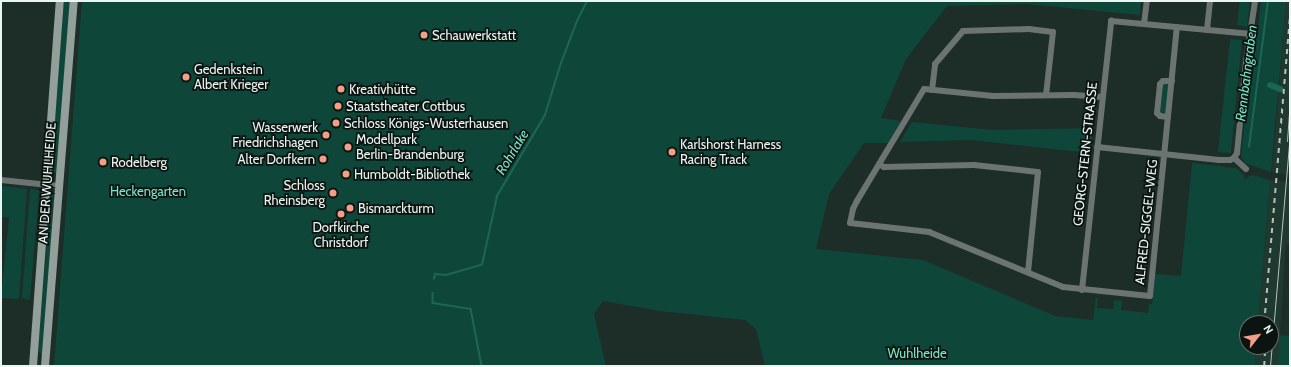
<!DOCTYPE html>
<html>
<head>
<meta charset="utf-8">
<style>
  body { margin:0 }
  #map { position:relative; width:1291px; height:367px; overflow:hidden; background:#1d2d28; font-family:Cabin,sans-serif }
  div>[style] { position:absolute }
  .built>* { inset:0; background:#1f3830 }
  .green>* { inset:0; background:#0e4739 }
  .stream>* { height:1.5px; margin:-0.75px; padding:0 0.75px; transform-origin:0.75px; border-radius:0.75px; background:#1b6754 }
  .canal>* { height:6px; margin:-3px; padding:0 3px; transform-origin:3px; border-radius:3px; background:#1b6754 }
  .street>* { height:6px; margin:-3px; padding:0 3px; transform-origin:3px; border-radius:3px; background:#6c7471 }
  .secondary>* { height:8px; margin:-4px; padding:0 4px; transform-origin:4px; border-radius:4px; background:#929f9b }
  .tram>* { height:1px; margin:-0.5px; padding:0 0.5px; transform-origin:0.5px; border-radius:0.5px; background:#b6c2be }
  .rail>* { height:1.5px; margin-top:-0.75px; transform-origin:0; background:repeating-linear-gradient(90deg,#b6c2be 0 5px,transparent 0 10px) }
  .dots>* { width:11px; height:11px; translate:-50% -50%; box-sizing:border-box; border:2px solid #0c1411; border-radius:50% }
  span { translate:-50% -50%; white-space:nowrap; text-align:center; line-height:1.15; -webkit-text-stroke:3.5px #0c1411; paint-order:stroke }
  .poi-label { font-size:13px; color:#ebf5f2 }
  .left { translate:0 -50%; text-align:left }
  .right { translate:-100% -50%; text-align:right }
  .street-label { font-size:13px; color:#ebf5f2 }
  .park-label { font-size:13px; color:#7de6c8 }
  .water-label { font-size:14px; color:#78e2c4; font-style:italic }
  .frame { position:absolute; inset:0; border:2px solid #ebf5f2; pointer-events:none }
  .north { position:absolute; left:1239px; top:315px; width:40px; height:40px; box-sizing:border-box; background:#0c1411; border:1px solid #656e6b; border-radius:50%; rotate:59deg; font-size:11px; font-weight:700; line-height:16px; text-align:center; color:#ebf5f2 }
  .north::after { content:''; display:block; margin:auto; width:14px; height:18px; background:#f49e86; clip-path:polygon(50% 0,100% 100%,50% 72%,0 100%) }
</style>
</head>
<body>
<div id="map">
  <div class="built">
    <div style="clip-path:polygon(1286px 1px,1290px 1px,1289px 175px,1272px 172px)"></div>
    <div style="clip-path:polygon(1270px 180px,1290px 182px,1290px 227px,1289px 244px,1286px 244px,1278px 366px,1255px 366px,1256px 347px,1271px 347px,1271px 323px,1258px 323px)"></div>
  </div>
  <div class="green">
    <div style="clip-path:polygon(64px 1px,70px 1px,57px 173px,51px 172px)"></div>
    <div style="clip-path:polygon(82px 1px,1141px 1px,1140px 15px,1027px 4px,947px 6px,906px 59px,881px 118px,901px 121px,888px 143px,864px 143px,829px 194px,816px 249px,923px 260px,1055px 316px,1093px 320px,1096px 298px,1098px 298px,1097px 308px,1113px 309px,1114px 300px,1122px 301px,1121px 310px,1148px 313px,1149px 304px,1152px 304px,1155px 274px,1181px 276px,1192px 163px,1236px 168px,1245px 176px,1243px 180px,1252px 175px,1270px 180px,1258px 323px,1247px 323px,1247px 347px,1256px 347px,1255px 366px,765px 366px,756px 329px,745px 320px,660px 311px,603px 301px,594px 314px,606px 366px,54px 366px)"></div>
    <div style="clip-path:polygon(1240px 1px,1250px 1px,1247px 27px,1237px 25px)"></div>
    <div style="clip-path:polygon(1261px 1px,1286px 1px,1271px 172px,1245px 163px,1241px 155px,1251px 67px,1249px 66px,1254px 49px,1256px 29px,1258px 29px)"></div>
    <div style="clip-path:polygon(1230px 39px,1242px 40px,1231px 153px,1218px 152px)"></div>
    <div style="clip-path:polygon(1163px 83px,1168px 83px,1166px 114px,1160px 114px)"></div>
    <div style="clip-path:polygon(912px 122px,993px 130px,1093px 128px,1090px 153px,971px 140px,900px 142px)"></div>
    <div style="clip-path:polygon(2px 186px,27px 189px,19px 299px,1px 298px,9px 217px,1px 217px)"></div>
    <div style="clip-path:polygon(30px 189px,39px 190px,30px 300px,22px 298px)"></div>
    <div style="clip-path:polygon(51px 192px,53px 195px,51px 257px,42px 356px,38px 351px)"></div>
    <div style="clip-path:polygon(1279px 335px,1290px 336px,1290px 366px,1278px 366px)"></div>
  </div>
  <div class="stream">
    <div style="left:1249px;top:147px;width:147px;rotate:-82.6deg"></div>
    <div style="left:434px;top:279px;width:5px;rotate:-79deg"></div>
    <div style="left:435px;top:274px;width:11px;rotate:5deg"></div>
    <div style="left:446px;top:275px;width:37px;rotate:-16deg"></div>
    <div style="left:482px;top:265px;width:71px;rotate:-77.7deg"></div>
    <div style="left:497px;top:196px;width:94px;rotate:-59.3deg"></div>
    <div style="left:545px;top:115px;width:54px;rotate:-72.9deg"></div>
    <div style="left:561px;top:63px;width:45px;rotate:-69.1deg"></div>
    <div style="left:577px;top:21px;width:22px;rotate:-63deg"></div>
    <div style="left:433px;top:293px;width:10px;rotate:90deg"></div>
    <div style="left:433px;top:303px;width:38px;rotate:9deg"></div>
    <div style="left:471px;top:309px;width:58px;rotate:79.1deg"></div>
  </div>
  <div class="canal">
    <div style="left:1270px;top:85px;width:11px;rotate:22deg"></div>
  </div>
  <div class="street">
    <div style="left:1144px;top:24px;width:23px;rotate:-83deg"></div>
    <div style="left:1207px;top:30px;width:29px;rotate:-84deg"></div>
    <div style="left:932px;top:90px;width:26px;rotate:-83deg"></div>
    <div style="left:935px;top:64px;width:43px;rotate:-49.7deg"></div>
    <div style="left:963px;top:31px;width:66px;rotate:-1.7deg"></div>
    <div style="left:1029px;top:29px;width:24px;rotate:7deg"></div>
    <div style="left:1053px;top:32px;width:63px;rotate:96.3deg"></div>
    <div style="left:1102px;top:97px;width:28px;rotate:-176deg"></div>
    <div style="left:1074px;top:95px;width:81px;rotate:179.3deg"></div>
    <div style="left:993px;top:96px;width:69px;rotate:-174.2deg"></div>
    <div style="left:924px;top:89px;width:131px;rotate:120.9deg"></div>
    <div style="left:857px;top:201px;width:9px;rotate:117deg"></div>
    <div style="left:853px;top:209px;width:14px;rotate:102deg"></div>
    <div style="left:850px;top:223px;width:80px;rotate:6.5deg"></div>
    <div style="left:929px;top:232px;width:145px;rotate:22.3deg"></div>
    <div style="left:1063px;top:287px;width:87px;rotate:5.9deg"></div>
    <div style="left:1150px;top:296px;width:270px;rotate:-84.3deg"></div>
    <div style="left:1168px;top:117px;width:8px;rotate:-173deg"></div>
    <div style="left:1160px;top:116px;width:4px;rotate:-135deg"></div>
    <div style="left:1157px;top:113px;width:29px;rotate:-84deg"></div>
    <div style="left:1160px;top:84px;width:4px;rotate:-45deg"></div>
    <div style="left:1163px;top:81px;width:9px"></div>
    <div style="left:1097px;top:147px;width:123px;rotate:6.1deg"></div>
    <div style="left:1219px;top:160px;width:11px"></div>
    <div style="left:1230px;top:160px;width:4px;rotate:-27deg"></div>
    <div style="left:879px;top:164px;width:6px;rotate:31deg"></div>
    <div style="left:884px;top:167px;width:90px;rotate:-1.3deg"></div>
    <div style="left:974px;top:165px;width:64px;rotate:6.2deg"></div>
    <div style="left:1038px;top:172px;width:100px;rotate:95.7deg"></div>
    <div style="left:1246px;top:169px;width:16px;rotate:-137deg"></div>
    <div style="left:1234px;top:158px;width:6px;rotate:-59deg"></div>
    <div style="left:1237px;top:153px;width:91px;rotate:-84.4deg"></div>
    <div style="left:1246px;top:62px;width:62px;rotate:-81.6deg"></div>
    <div style="left:1px;top:180px;width:58px;rotate:5.9deg"></div>
    <div style="left:1082px;top:290px;width:271px;rotate:-83.8deg"></div>
    <div style="left:1111px;top:21px;width:141px;rotate:5.3deg"></div>
  </div>
  <div class="secondary">
    <div style="left:33px;top:366px;width:366px;rotate:-85.8deg"></div>
    <div style="left:45px;top:366px;width:366px;rotate:-85.5deg"></div>
  </div>
  <div class="tram">
    <div style="left:1287px;top:141px;width:42px;rotate:-85.9deg"></div>
    <div style="left:1270px;top:366px;width:232px;rotate:-85.1deg"></div>
  </div>
  <div class="rail">
    <div style="left:1264px;top:323px;width:312px;rotate:-85.2deg"></div>
    <div style="left:1264px;top:366px;width:19px;rotate:-87deg"></div>
  </div>
  <div class="dots">
    <div style="left:424px;top:35px;background:#f49e86"></div>
    <div style="left:186px;top:77px;background:#f49e86"></div>
    <div style="left:341px;top:89px;background:#f49e86"></div>
    <div style="left:338px;top:106px;background:#f49e86"></div>
    <div style="left:336px;top:123px;background:#f49e86"></div>
    <div style="left:326px;top:135px;background:#f49e86"></div>
    <div style="left:348px;top:147px;background:#f49e86"></div>
    <div style="left:672px;top:152px;background:#f49e86"></div>
    <div style="left:323px;top:159px;background:#f49e86"></div>
    <div style="left:103px;top:162px;background:#f49e86"></div>
    <div style="left:346px;top:174px;background:#f49e86"></div>
    <div style="left:333px;top:193px;background:#f49e86"></div>
    <div style="left:350px;top:208px;background:#f49e86"></div>
    <div style="left:341px;top:214px;background:#f49e86"></div>
  </div>
  <div class="poi-label">
    <span class="left" style="left:432px;top:35px">Schauwerkstatt</span>
    <span class="left" style="left:194px;top:77px">Gedenkstein<br>Albert Krieger</span>
    <span class="left" style="left:349px;top:89px">Kreativhütte</span>
    <span class="left" style="left:346px;top:106px">Staatstheater Cottbus</span>
    <span class="left" style="left:344px;top:123px">Schloss Königs-Wusterhausen</span>
    <span class="right" style="left:318px;top:135px">Wasserwerk<br>Friedrichshagen</span>
    <span class="left" style="left:356px;top:147px">Modellpark<br>Berlin-Brandenburg</span>
    <span class="left" style="left:680px;top:152px">Karlshorst Harness<br>Racing Track</span>
    <span class="right" style="left:315px;top:159px">Alter Dorfkern</span>
    <span class="left" style="left:111px;top:162px">Rodelberg</span>
    <span class="left" style="left:354px;top:174px">Humboldt-Bibliothek</span>
    <span class="right" style="left:325px;top:193px">Schloss<br>Rheinsberg</span>
    <span class="left" style="left:358px;top:208px">Bismarckturm</span>
    <span style="left:341px;top:235px">Dorfkirche<br>Christdorf</span>
  </div>
  <div class="street-label">
    <span style="left:1085px;top:154px;rotate:-84deg">GEORG-STERN-STRASSE</span>
    <span style="left:47px;top:183px;rotate:-86deg">AN DER WUHLHEIDE</span>
    <span style="left:1146px;top:222px;rotate:-84deg">ALFRED-SIGGEL-WEG</span>
  </div>
  <div class="park-label">
    <span style="left:148px;top:191px">Heckengarten</span>
    <span style="left:917px;top:353px">Wuhlheide</span>
  </div>
  <div class="water-label">
    <span style="left:1246px;top:73px;rotate:-83deg">Rennbahngraben</span>
    <span style="left:512px;top:152px;rotate:-59deg">Rohrlake</span>
  </div>
  <div class="frame"></div>
  <div class="north">N</div>
</div>
</body>
</html>
